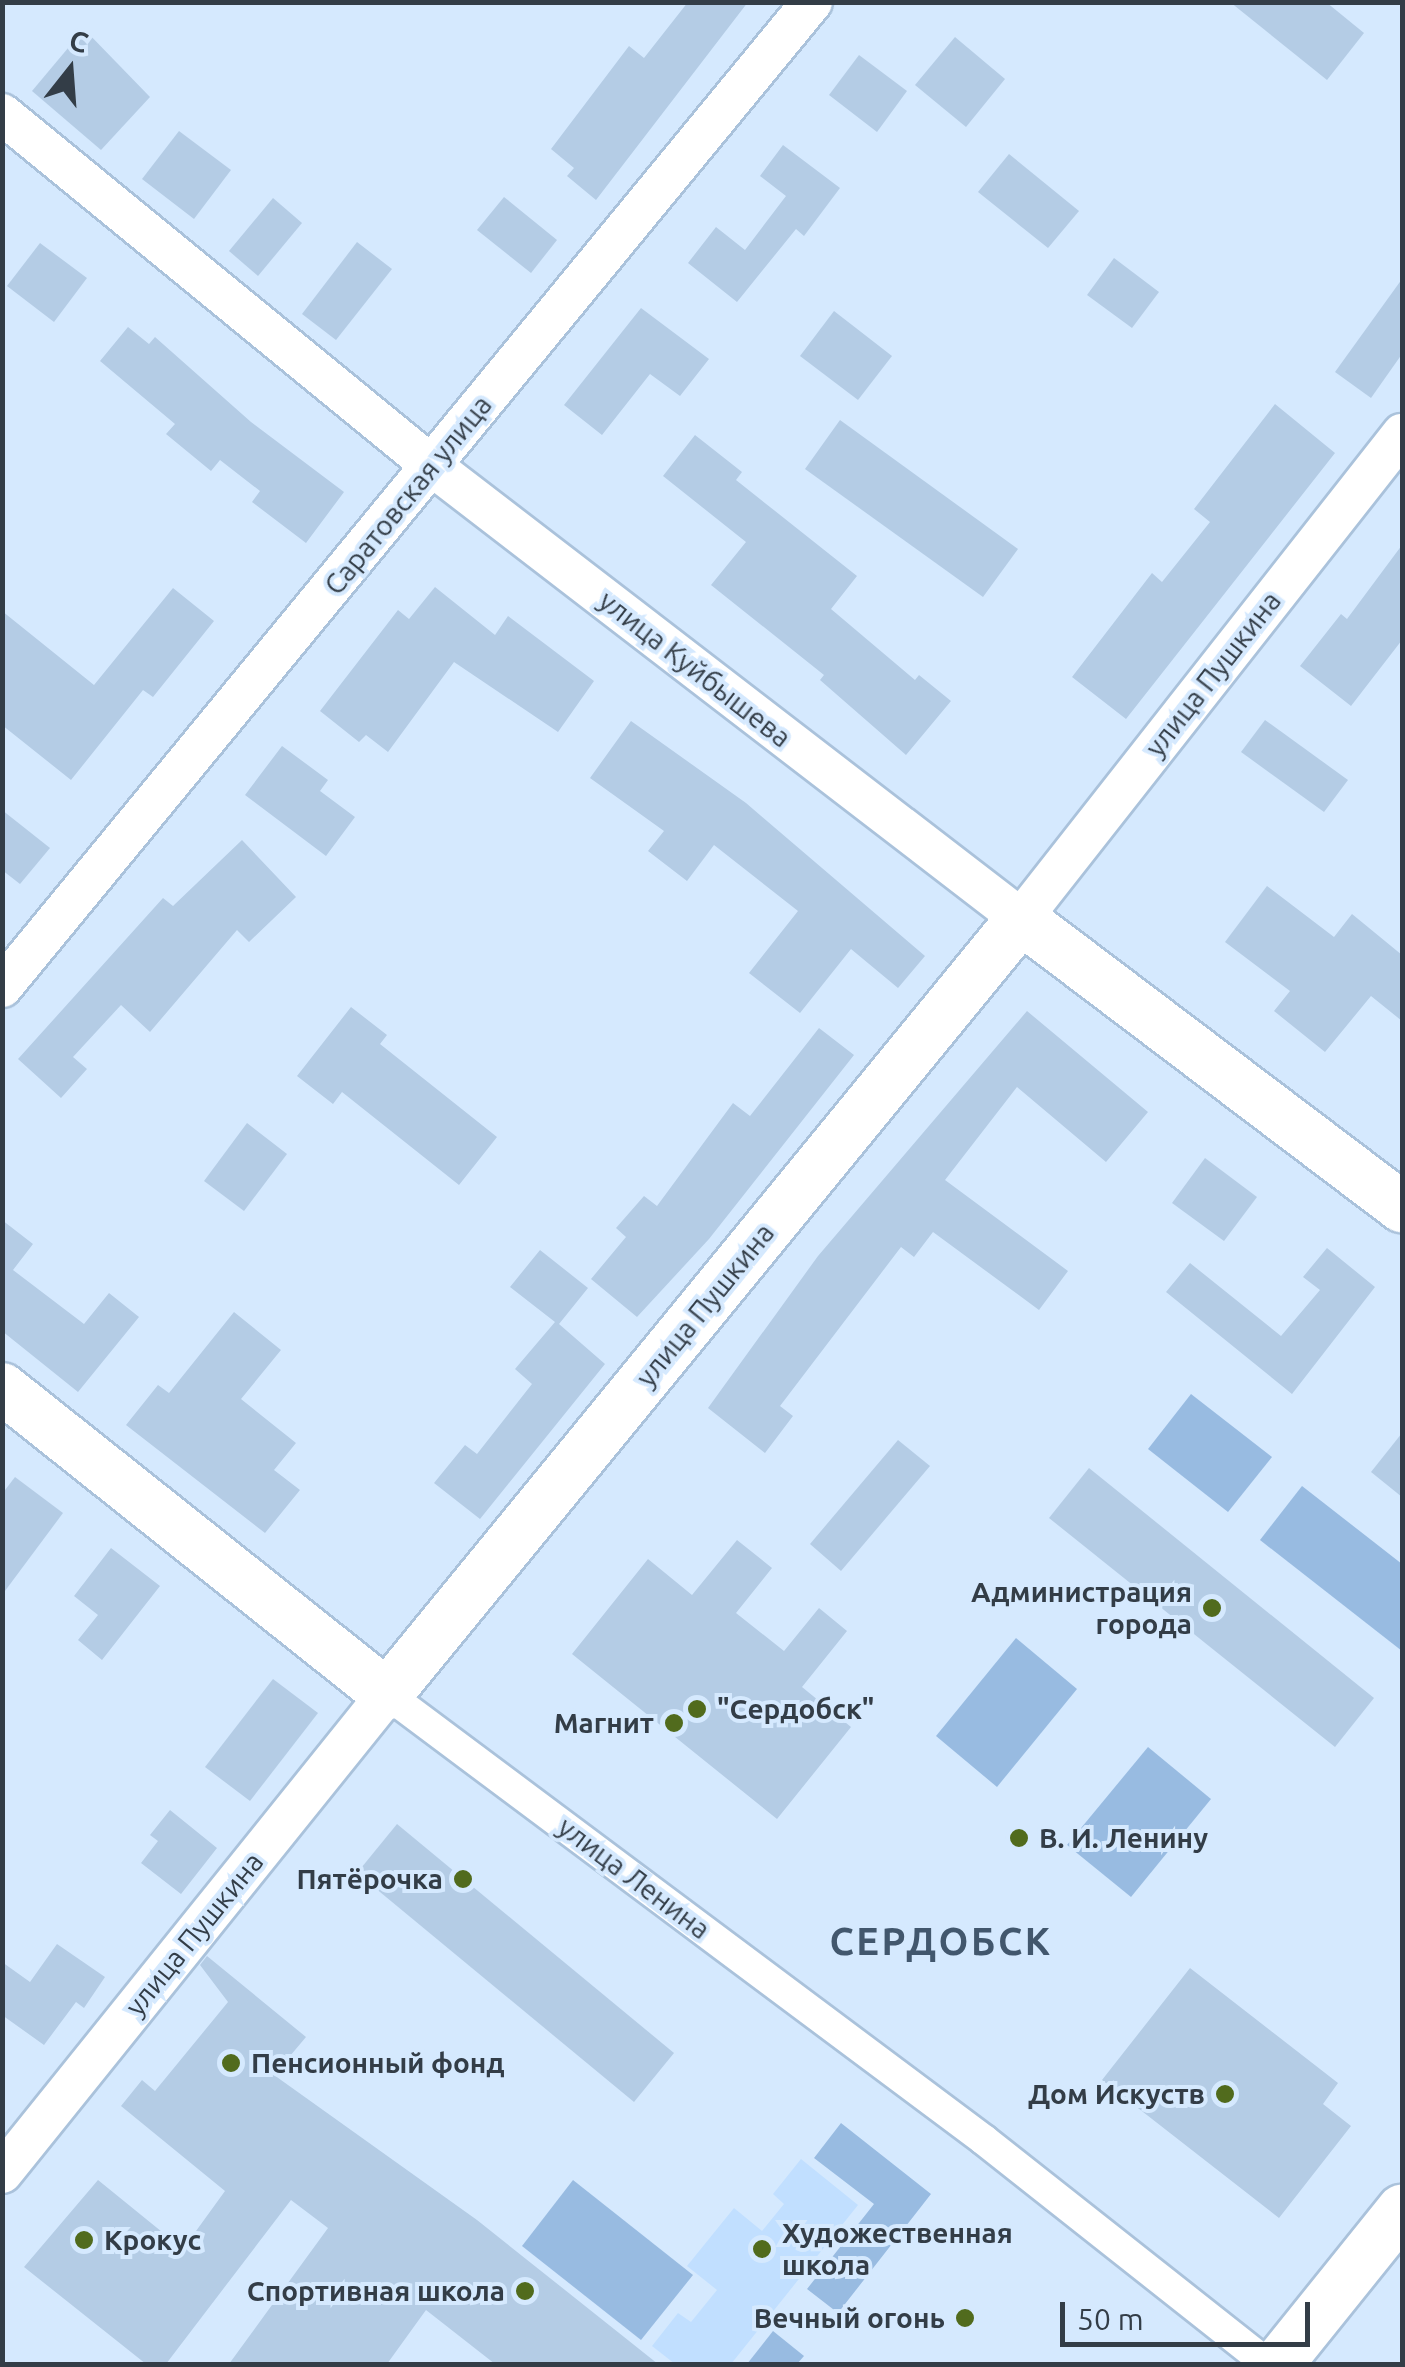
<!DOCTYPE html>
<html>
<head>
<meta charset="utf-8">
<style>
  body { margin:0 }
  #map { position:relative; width:1405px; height:2367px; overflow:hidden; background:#d5e9fe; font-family:Ubuntu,sans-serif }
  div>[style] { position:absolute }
  .built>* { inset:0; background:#c1dfff }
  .green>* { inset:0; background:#98bbe1 }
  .building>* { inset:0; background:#b4cce5 }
  .roads { filter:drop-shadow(2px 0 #aac2db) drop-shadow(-2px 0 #aac2db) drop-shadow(0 2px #aac2db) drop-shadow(0 -2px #aac2db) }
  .pedestrian>* { height:30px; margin:-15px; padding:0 15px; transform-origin:15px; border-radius:15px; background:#fff }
  .minor>* { height:40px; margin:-20px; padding:0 20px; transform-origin:20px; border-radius:20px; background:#fff }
  .tertiary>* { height:50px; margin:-25px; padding:0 25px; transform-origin:25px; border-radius:25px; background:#fff }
  .dots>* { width:28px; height:28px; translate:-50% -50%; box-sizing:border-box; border:5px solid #d5e9fe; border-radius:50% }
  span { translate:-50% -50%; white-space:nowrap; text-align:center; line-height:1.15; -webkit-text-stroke:8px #d5e9fe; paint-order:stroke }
  .street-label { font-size:28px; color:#333d47 }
  .poi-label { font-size:28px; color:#333d47; font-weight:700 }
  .right { translate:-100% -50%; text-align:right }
  .left { translate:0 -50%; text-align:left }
  .district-label { font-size:38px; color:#42576d; font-weight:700; letter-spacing:2.5px }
  .frame { position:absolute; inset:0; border:5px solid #333d47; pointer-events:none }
  .north { position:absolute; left:20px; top:20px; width:100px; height:100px; -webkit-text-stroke:8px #d5e9fe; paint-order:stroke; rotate:17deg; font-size:28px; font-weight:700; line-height:40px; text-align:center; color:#333d47 }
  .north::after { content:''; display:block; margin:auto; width:35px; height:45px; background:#333d47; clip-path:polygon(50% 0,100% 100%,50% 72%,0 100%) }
  .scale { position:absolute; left:1060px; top:2302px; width:250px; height:45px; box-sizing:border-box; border:5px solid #333d47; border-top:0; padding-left:12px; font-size:30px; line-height:35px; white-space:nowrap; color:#333d47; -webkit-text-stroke:8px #d5e9fe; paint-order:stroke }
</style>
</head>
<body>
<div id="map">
  <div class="built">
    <div style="clip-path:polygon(801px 2159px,858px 2205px,731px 2364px,675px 2364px,652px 2346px,678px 2313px,691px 2322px,717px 2290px,687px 2266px,734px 2208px,762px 2231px,784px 2204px,773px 2194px)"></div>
  </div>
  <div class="green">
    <div style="clip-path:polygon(1191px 1394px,1272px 1457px,1228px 1512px,1148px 1449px)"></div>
    <div style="clip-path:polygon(1302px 1486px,1402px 1564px,1402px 1651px,1260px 1540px)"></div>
    <div style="clip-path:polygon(1016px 1638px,1077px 1689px,997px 1787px,936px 1736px)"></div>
    <div style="clip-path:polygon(1148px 1747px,1211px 1799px,1131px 1897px,1067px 1845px)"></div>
    <div style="clip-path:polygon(841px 2123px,931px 2194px,838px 2313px,807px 2289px,874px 2204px,814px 2158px)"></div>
    <div style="clip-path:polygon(573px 2180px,693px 2275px,641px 2340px,522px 2246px)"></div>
    <div style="clip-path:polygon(773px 2331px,804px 2356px,797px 2364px,747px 2364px)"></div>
  </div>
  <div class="building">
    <div style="clip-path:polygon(688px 2px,748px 2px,596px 200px,567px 176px,574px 168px,551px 149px,629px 46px,644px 58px)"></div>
    <div style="clip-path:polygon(1230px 2px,1326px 2px,1364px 33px,1327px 80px)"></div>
    <div style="clip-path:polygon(84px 29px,150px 97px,101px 150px,32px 91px)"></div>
    <div style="clip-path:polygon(955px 37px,1005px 79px,966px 127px,915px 85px)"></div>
    <div style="clip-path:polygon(859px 55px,907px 91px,877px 132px,829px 95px)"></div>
    <div style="clip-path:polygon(179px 131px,231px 170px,194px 219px,142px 179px)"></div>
    <div style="clip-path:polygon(783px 145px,840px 188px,804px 236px,796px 229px,737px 302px,688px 263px,716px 227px,745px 250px,786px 196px,760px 176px)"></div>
    <div style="clip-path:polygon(1009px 154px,1079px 211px,1048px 248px,978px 192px)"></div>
    <div style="clip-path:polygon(504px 197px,557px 240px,531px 273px,477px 230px)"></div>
    <div style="clip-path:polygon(273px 198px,302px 223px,258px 276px,229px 251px)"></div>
    <div style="clip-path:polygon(357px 242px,392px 269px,336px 340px,302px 314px)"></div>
    <div style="clip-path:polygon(40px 243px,87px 278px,54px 322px,7px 286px)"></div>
    <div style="clip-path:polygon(1114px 258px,1159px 292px,1132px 328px,1087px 295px)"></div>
    <div style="clip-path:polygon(1402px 279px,1402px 354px,1371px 398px,1335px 372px)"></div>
    <div style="clip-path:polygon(641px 308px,709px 359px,680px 396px,650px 374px,602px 435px,564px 405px)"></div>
    <div style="clip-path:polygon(834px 311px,892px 356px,858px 400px,800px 356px)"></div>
    <div style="clip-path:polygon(128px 327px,149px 344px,155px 337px,251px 422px,344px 492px,306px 543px,252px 502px,260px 491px,220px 460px,211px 471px,166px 434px,175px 424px,100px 361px)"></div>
    <div style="clip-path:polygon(1275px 404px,1335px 453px,1126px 719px,1072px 677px,1152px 573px,1162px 582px,1210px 522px,1194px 509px)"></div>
    <div style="clip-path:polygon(840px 420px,1018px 549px,983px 597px,805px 469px)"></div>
    <div style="clip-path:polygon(695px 435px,742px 472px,736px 480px,857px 576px,831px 609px,915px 680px,919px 675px,951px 701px,906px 755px,820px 680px,824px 675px,711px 585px,746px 542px,663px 476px)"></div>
    <div style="clip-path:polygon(1402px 545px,1402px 640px,1351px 706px,1300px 666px,1341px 614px,1347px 619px)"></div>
    <div style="clip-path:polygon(435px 587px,495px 635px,508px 616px,594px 681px,558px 732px,454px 662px,388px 752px,366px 735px,359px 742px,320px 711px,398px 610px,409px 619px)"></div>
    <div style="clip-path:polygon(173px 588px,214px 621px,153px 697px,143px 690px,71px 780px,2px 725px,2px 611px,94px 685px)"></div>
    <div style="clip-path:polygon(1265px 720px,1348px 780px,1324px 812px,1241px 752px)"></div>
    <div style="clip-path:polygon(631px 721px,746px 803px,925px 956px,898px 988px,851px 949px,800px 1013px,749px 973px,798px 911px,714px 845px,687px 881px,648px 851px,664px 831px,590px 778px)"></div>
    <div style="clip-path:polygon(282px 746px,328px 780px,320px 791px,355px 817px,326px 856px,245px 795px)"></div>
    <div style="clip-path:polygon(2px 810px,50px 848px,20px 884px,2px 870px)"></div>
    <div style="clip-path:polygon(242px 840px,296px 897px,249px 942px,237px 930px,150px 1032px,121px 1005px,73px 1057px,87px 1069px,61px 1098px,18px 1059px,163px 898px,173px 906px)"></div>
    <div style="clip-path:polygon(1267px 886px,1334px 937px,1352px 914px,1402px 955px,1402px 1021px,1371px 996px,1325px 1052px,1274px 1011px,1290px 991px,1225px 942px)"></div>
    <div style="clip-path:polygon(351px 1007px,387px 1035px,380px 1044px,497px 1137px,459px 1185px,342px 1092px,333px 1104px,297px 1076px)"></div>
    <div style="clip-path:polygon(1027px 1011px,1148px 1112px,1106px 1162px,1017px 1087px,945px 1180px,1068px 1271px,1039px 1310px,933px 1232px,914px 1257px,901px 1247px,780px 1406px,793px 1416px,765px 1453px,708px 1408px,818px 1256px)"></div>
    <div style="clip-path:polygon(819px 1028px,854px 1055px,709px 1239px,637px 1317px,591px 1279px,626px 1237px,616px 1228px,644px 1196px,657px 1206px,733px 1103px,750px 1116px)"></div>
    <div style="clip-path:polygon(247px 1123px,287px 1154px,244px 1211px,204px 1181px)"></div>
    <div style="clip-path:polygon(1205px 1158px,1257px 1197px,1224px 1241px,1172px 1203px)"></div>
    <div style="clip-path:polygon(2px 1220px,33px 1244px,13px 1270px,84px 1324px,109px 1293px,139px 1317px,78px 1392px,2px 1331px)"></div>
    <div style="clip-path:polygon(1327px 1248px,1375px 1287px,1292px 1394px,1166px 1292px,1190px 1263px,1281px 1336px,1320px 1290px,1303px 1277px)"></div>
    <div style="clip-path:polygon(540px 1250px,588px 1288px,559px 1324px,605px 1364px,480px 1519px,434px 1483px,465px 1445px,477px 1454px,532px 1384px,515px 1369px,555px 1322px,510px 1287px)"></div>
    <div style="clip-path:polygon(234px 1312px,281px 1350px,241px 1399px,296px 1443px,274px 1470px,300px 1490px,265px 1533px,126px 1425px,158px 1385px,169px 1393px)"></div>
    <div style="clip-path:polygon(1402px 1433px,1402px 1497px,1371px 1472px)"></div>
    <div style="clip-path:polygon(898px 1440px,930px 1466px,841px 1571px,810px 1544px)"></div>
    <div style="clip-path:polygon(1089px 1468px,1374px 1698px,1335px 1747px,1049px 1518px)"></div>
    <div style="clip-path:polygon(15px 1477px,63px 1513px,2px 1595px,2px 1494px)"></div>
    <div style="clip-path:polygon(737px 1540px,772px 1568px,736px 1613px,784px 1651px,819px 1608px,847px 1631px,802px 1687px,851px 1727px,777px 1819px,572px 1654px,648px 1559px,692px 1595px)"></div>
    <div style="clip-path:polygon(111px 1548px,160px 1586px,102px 1660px,78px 1640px,98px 1615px,74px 1596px)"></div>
    <div style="clip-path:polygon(273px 1679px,318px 1713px,250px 1801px,205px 1767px)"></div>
    <div style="clip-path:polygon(170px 1810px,217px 1848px,181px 1894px,141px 1863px,158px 1841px,150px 1835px)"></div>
    <div style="clip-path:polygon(397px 1824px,674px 2053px,634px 2102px,357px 1873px)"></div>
    <div style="clip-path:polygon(57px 1944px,105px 1977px,84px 2008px,76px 2002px,44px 2045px,2px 2015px,2px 1962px,30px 1982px)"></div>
    <div style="clip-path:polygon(207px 1956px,306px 2037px,274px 2075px,477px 2220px,658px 2364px,495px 2364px,426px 2310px,387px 2364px,229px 2364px,328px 2228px,291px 2200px,166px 2364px,146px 2364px,24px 2267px,98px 2180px,183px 2249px,225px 2191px,121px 2106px,142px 2080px,155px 2091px,228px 2002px,200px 1965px)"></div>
    <div style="clip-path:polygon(1190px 1968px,1338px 2083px,1323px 2104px,1351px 2126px,1279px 2218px,1102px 2080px)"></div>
  </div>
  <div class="roads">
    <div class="pedestrian">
      <div style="left:387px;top:1694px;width:745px;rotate:36.76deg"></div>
      <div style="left:984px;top:2140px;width:362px;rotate:38.3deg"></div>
    </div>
    <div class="minor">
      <div style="left:2px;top:114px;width:556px;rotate:39.3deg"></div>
      <div style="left:432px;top:466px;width:743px;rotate:37.56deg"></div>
      <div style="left:1021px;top:919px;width:617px;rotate:-51.85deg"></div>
      <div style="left:2px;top:987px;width:1275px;rotate:-50.57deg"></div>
      <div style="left:2px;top:2173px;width:615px;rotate:-51.21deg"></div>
    </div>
    <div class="tertiary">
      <div style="left:2px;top:1388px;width:492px;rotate:38.5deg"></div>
      <div style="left:387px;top:1694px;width:1001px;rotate:-50.71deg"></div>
      <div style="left:1021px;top:919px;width:478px;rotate:37.1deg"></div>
      <div style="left:1278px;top:2364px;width:198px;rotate:-51.2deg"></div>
    </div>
  </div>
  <div class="dots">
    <div style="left:1212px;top:1608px;background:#516b1d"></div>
    <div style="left:697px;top:1709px;background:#516b1d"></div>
    <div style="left:674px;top:1723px;background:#516b1d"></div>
    <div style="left:1019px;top:1838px;background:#516b1d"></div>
    <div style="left:463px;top:1879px;background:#516b1d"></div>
    <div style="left:231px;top:2063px;background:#516b1d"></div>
    <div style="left:1225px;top:2094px;background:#516b1d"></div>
    <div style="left:84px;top:2240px;background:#516b1d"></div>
    <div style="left:762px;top:2249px;background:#516b1d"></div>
    <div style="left:525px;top:2291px;background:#516b1d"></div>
    <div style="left:965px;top:2318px;background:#516b1d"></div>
  </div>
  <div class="street-label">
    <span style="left:408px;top:495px;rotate:-51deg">Саратовская улица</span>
    <span style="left:695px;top:669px;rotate:38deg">улица Куйбышева</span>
    <span style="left:1213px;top:674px;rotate:-52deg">улица Пушкина</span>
    <span style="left:705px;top:1305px;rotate:-51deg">улица Пушкина</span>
    <span style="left:634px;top:1878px;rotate:37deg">улица Ленина</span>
    <span style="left:194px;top:1934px;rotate:-51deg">улица Пушкина</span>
  </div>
  <div class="poi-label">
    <span class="right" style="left:1192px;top:1608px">Администрация<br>города</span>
    <span class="left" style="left:717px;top:1709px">"Сердобск"</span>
    <span class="right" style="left:654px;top:1723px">Магнит</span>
    <span class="left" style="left:1039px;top:1838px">В. И. Ленину</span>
    <span class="right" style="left:443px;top:1879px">Пятёрочка</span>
    <span class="left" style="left:251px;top:2063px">Пенсионный фонд</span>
    <span class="right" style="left:1205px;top:2094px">Дом Искуств</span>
    <span class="left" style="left:782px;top:2249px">Художественная<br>школа</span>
    <span class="left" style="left:104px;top:2240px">Крокус</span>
    <span class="right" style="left:505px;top:2291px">Спортивная школа</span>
    <span class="right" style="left:945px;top:2318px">Вечный огонь</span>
  </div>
  <div class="district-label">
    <span style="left:941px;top:1942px">СЕРДОБСК</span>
  </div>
  <div class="frame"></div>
  <div class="north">С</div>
  <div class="scale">50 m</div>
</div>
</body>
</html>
